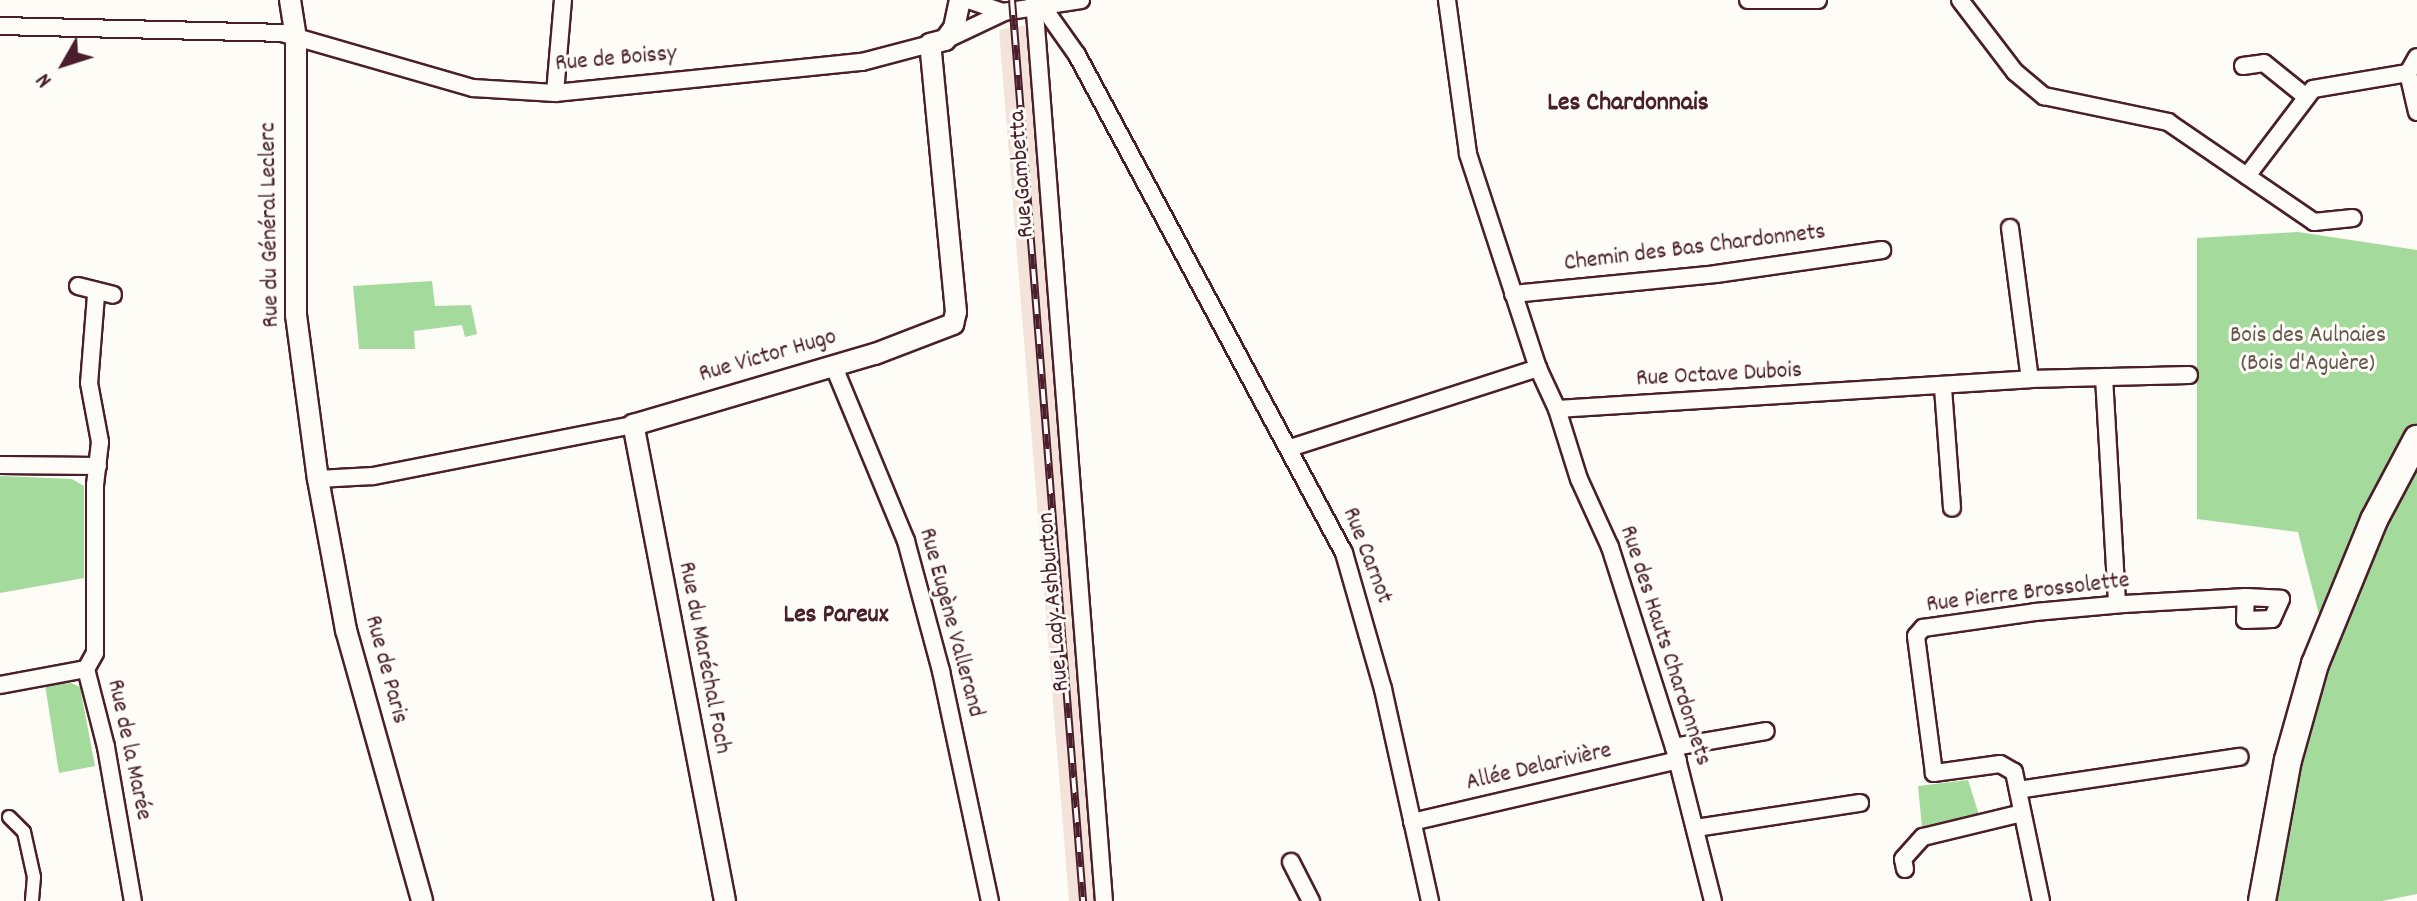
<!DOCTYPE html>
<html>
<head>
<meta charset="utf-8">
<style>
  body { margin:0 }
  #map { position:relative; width:2417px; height:901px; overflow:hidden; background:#fdfcf7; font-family:Dekko,sans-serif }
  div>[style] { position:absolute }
  .built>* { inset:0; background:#f4e3da }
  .green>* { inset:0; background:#a5da9d }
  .roads { filter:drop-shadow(2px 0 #4a1f2b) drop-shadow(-2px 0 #4a1f2b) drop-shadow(0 2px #4a1f2b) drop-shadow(0 -2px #4a1f2b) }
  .pedestrian>* { height:12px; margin:-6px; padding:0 6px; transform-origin:6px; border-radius:6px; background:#fdfcf7 }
  .minor>* { height:16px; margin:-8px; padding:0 8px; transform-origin:8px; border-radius:8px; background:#fdfcf7 }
  .tertiary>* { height:20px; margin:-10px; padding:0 10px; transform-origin:10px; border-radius:10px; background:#fdfcf7 }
  .primary>* { height:26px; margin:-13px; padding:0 13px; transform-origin:13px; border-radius:13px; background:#fdfcf7 }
  .rail>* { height:8px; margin-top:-4px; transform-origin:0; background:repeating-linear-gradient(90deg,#fdfcf7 0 15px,#4a1f2b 0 30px); box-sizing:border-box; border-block:2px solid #4a1f2b }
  span { translate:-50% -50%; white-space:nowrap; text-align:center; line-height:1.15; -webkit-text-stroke:6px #fdfcf7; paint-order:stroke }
  .street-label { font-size:24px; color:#4a1f2b }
  .park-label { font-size:24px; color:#65574d }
  .neighbourhood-label { font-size:26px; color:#4a1f2b; font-weight:700 }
  .north { position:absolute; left:24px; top:24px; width:80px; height:80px; -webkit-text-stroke:6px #fdfcf7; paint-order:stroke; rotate:231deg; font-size:22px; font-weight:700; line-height:32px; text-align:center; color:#4a1f2b }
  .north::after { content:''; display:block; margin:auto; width:28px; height:36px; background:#4a1f2b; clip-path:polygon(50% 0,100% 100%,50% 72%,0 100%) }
</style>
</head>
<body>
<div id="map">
  <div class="built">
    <div style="clip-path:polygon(1027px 25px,1095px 901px,1069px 901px,999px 30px)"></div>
  </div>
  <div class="green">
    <div style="clip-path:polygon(2298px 232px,2417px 250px,2417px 894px,2382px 901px,2278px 901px,2278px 840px,2328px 650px,2298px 532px,2197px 519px,2197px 238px)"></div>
    <div style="clip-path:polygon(432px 281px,435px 306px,471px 305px,477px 334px,465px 337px,462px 325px,414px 331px,415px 349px,359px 349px,353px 286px)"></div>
    <div style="clip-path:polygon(0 476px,72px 479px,84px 486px,84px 578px,0 593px)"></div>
    <div style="clip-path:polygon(71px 683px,80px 687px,95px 766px,59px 773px,45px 685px)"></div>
    <div style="clip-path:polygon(1968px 780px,1982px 824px,1923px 837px,1918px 786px)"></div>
  </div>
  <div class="roads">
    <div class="pedestrian">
      <div style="left:9px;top:817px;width:21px;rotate:45deg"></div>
      <div style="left:24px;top:832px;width:46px;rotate:77.5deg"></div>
      <div style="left:34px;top:877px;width:24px;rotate:95deg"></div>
    </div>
    <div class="minor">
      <div style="left:968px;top:0;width:37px;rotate:19deg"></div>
      <div style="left:1003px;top:12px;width:79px;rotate:-8.7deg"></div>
      <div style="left:1034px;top:0;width:904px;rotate:85.56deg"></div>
      <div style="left:1447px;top:0;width:155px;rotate:82.2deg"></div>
      <div style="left:1468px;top:154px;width:225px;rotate:71.9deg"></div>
      <div style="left:1748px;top:0;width:70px"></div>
      <div style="left:1960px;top:0;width:91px;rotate:52.6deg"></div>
      <div style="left:2015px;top:72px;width:38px;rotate:40deg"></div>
      <div style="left:2044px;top:96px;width:127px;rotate:11.8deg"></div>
      <div style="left:2168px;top:122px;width:177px;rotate:34.4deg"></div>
      <div style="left:2314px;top:222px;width:39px;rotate:-6deg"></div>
      <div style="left:1043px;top:7px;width:59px;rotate:54.7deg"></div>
      <div style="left:1077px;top:55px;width:565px;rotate:61.8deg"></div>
      <div style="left:1344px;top:553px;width:141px;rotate:74deg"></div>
      <div style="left:1383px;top:689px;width:217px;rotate:77.5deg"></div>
      <div style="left:0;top:26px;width:282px;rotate:1.4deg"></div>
      <div style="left:282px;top:33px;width:199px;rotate:16.1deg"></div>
      <div style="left:473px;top:88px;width:82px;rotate:3.5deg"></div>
      <div style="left:555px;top:93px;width:309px;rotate:-5.8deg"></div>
      <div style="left:862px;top:62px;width:70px;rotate:-14.8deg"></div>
      <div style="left:945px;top:40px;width:63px;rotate:-25.3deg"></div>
      <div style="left:2243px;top:66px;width:21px;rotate:-8deg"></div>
      <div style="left:2264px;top:63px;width:53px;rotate:38.8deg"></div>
      <div style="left:2408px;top:73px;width:40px;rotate:77deg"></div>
      <div style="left:555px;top:93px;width:93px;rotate:-85.1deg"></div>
      <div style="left:2247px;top:176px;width:109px;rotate:-52.8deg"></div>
      <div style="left:2313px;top:89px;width:96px;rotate:-9.6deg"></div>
      <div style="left:2408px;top:73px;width:18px;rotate:-61deg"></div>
      <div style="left:2010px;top:228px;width:152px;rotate:82.5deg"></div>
      <div style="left:78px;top:286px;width:36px;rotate:14deg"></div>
      <div style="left:1513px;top:294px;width:204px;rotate:-5.6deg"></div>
      <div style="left:1716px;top:274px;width:168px;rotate:-8.2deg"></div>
      <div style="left:96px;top:295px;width:88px;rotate:94.5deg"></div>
      <div style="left:89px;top:383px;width:60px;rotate:79.4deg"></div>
      <div style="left:100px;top:442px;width:43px;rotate:96.6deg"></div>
      <div style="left:95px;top:485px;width:168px;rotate:90deg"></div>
      <div style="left:95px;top:653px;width:18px;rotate:119deg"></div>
      <div style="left:86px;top:669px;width:81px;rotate:75.6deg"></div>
      <div style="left:106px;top:747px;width:156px;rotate:80.1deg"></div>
      <div style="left:834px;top:367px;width:188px;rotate:67.5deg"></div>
      <div style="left:906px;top:541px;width:135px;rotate:74.9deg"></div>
      <div style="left:941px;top:671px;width:235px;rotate:78deg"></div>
      <div style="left:2104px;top:377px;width:227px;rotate:86.7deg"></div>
      <div style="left:1943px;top:388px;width:120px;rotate:85.7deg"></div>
      <div style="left:1557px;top:409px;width:73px;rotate:72.6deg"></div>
      <div style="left:1579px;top:479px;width:75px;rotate:65.5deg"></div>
      <div style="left:1610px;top:547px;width:210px;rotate:72.3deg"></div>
      <div style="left:1674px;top:747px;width:159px;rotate:75.8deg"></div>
      <div style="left:1290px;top:448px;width:261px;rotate:-17.9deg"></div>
      <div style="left:1538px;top:368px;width:45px;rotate:65.1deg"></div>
      <div style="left:1557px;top:409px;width:474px;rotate:-3.6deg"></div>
      <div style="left:2030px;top:379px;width:159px;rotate:-1.4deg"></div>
      <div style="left:0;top:465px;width:98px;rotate:0.6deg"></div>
      <div style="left:318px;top:479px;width:55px;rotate:-3.1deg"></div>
      <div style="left:373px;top:476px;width:265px;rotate:-11.1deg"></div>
      <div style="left:0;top:685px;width:87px;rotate:-10.5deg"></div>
      <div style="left:1674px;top:747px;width:93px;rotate:-9.9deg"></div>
      <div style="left:2018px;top:790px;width:224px;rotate:-8.5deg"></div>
      <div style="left:1412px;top:822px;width:273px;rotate:-13.1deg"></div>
      <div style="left:1696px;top:828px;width:166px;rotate:-8.7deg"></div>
      <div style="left:1291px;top:862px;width:44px;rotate:62.9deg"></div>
      <div style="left:1905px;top:869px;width:10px;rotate:-101deg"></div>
      <div style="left:1903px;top:859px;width:30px;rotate:-48deg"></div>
      <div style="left:1923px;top:837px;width:102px;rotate:-13.6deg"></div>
      <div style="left:2041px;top:901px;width:132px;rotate:-101.8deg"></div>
      <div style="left:2014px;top:772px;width:16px;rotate:-150deg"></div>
      <div style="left:2000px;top:764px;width:67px;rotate:172.2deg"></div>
      <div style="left:1934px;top:773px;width:138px;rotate:-97.5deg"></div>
      <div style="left:1916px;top:636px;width:11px;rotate:-49deg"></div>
      <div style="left:1923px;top:628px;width:113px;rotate:-8.1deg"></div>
      <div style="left:2035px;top:612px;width:89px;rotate:-5.1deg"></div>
      <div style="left:2124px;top:604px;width:122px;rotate:-3.3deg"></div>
      <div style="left:2246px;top:597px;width:35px;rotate:3deg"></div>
      <div style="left:2281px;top:599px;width:22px;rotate:114deg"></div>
      <div style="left:2272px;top:619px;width:27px;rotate:178deg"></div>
      <div style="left:2245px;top:620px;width:23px;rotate:-88deg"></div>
    </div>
    <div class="tertiary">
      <div style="left:290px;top:0;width:39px;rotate:81deg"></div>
      <div style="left:296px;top:39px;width:276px;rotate:90deg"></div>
      <div style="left:296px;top:315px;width:165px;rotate:82.4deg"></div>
      <div style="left:318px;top:479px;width:154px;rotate:79.5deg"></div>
      <div style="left:346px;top:630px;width:281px;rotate:74.3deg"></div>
      <div style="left:725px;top:901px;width:485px;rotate:-100.9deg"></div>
      <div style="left:633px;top:425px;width:252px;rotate:-16.4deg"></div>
      <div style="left:875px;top:354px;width:84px;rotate:-21deg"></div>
      <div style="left:953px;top:324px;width:12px;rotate:-76deg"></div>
      <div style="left:956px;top:312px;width:269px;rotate:-95.5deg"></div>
      <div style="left:930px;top:44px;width:16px;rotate:-15deg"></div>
      <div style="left:945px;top:40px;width:15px;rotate:-53deg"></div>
      <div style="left:954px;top:28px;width:29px;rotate:-78deg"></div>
    </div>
    <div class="primary">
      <div style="left:2262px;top:901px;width:143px;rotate:-79.6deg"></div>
      <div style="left:2288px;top:760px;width:100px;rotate:-74.3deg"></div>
      <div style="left:2315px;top:664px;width:156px;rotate:-67.7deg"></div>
      <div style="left:2374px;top:520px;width:92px;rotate:-62deg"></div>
    </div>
  </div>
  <div class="rail">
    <div style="left:1012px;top:0;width:904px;rotate:85.49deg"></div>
  </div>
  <div class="street-label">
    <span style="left:616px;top:60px;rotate:-5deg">Rue de Boissy</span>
    <span style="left:1023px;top:174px;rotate:-94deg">Rue Gambetta</span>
    <span style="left:271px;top:225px;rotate:-91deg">Rue du Général Leclerc</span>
    <span style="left:1695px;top:249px;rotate:-7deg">Chemin des Bas Chardonnets</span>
    <span style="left:768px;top:357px;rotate:-16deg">Rue Victor Hugo</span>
    <span style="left:1719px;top:376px;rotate:-3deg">Rue Octave Dubois</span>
    <span style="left:1366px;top:556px;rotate:69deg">Rue Carnot</span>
    <span style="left:2028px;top:594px;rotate:-7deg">Rue Pierre Brossolette</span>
    <span style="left:1055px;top:602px;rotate:-95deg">Rue Lady Ashburton</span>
    <span style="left:950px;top:623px;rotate:75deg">Rue Eugène Vallerand</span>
    <span style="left:1664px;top:646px;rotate:72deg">Rue des Hauts Chardonnets</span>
    <span style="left:703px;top:658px;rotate:79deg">Rue du Maréchal Foch</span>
    <span style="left:385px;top:670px;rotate:75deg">Rue de Paris</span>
    <span style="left:128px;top:750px;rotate:78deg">Rue de la Marée</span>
    <span style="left:1539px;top:768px;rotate:-13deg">Allée Delarivière</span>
  </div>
  <div class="park-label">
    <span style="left:2308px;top:351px">Bois des Aulnaies<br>(Bois d'Aguère)</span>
  </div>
  <div class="neighbourhood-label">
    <span style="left:1628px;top:104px">Les Chardonnais</span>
    <span style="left:836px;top:616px">Les Pareux</span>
  </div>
  <div class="north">N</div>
</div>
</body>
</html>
